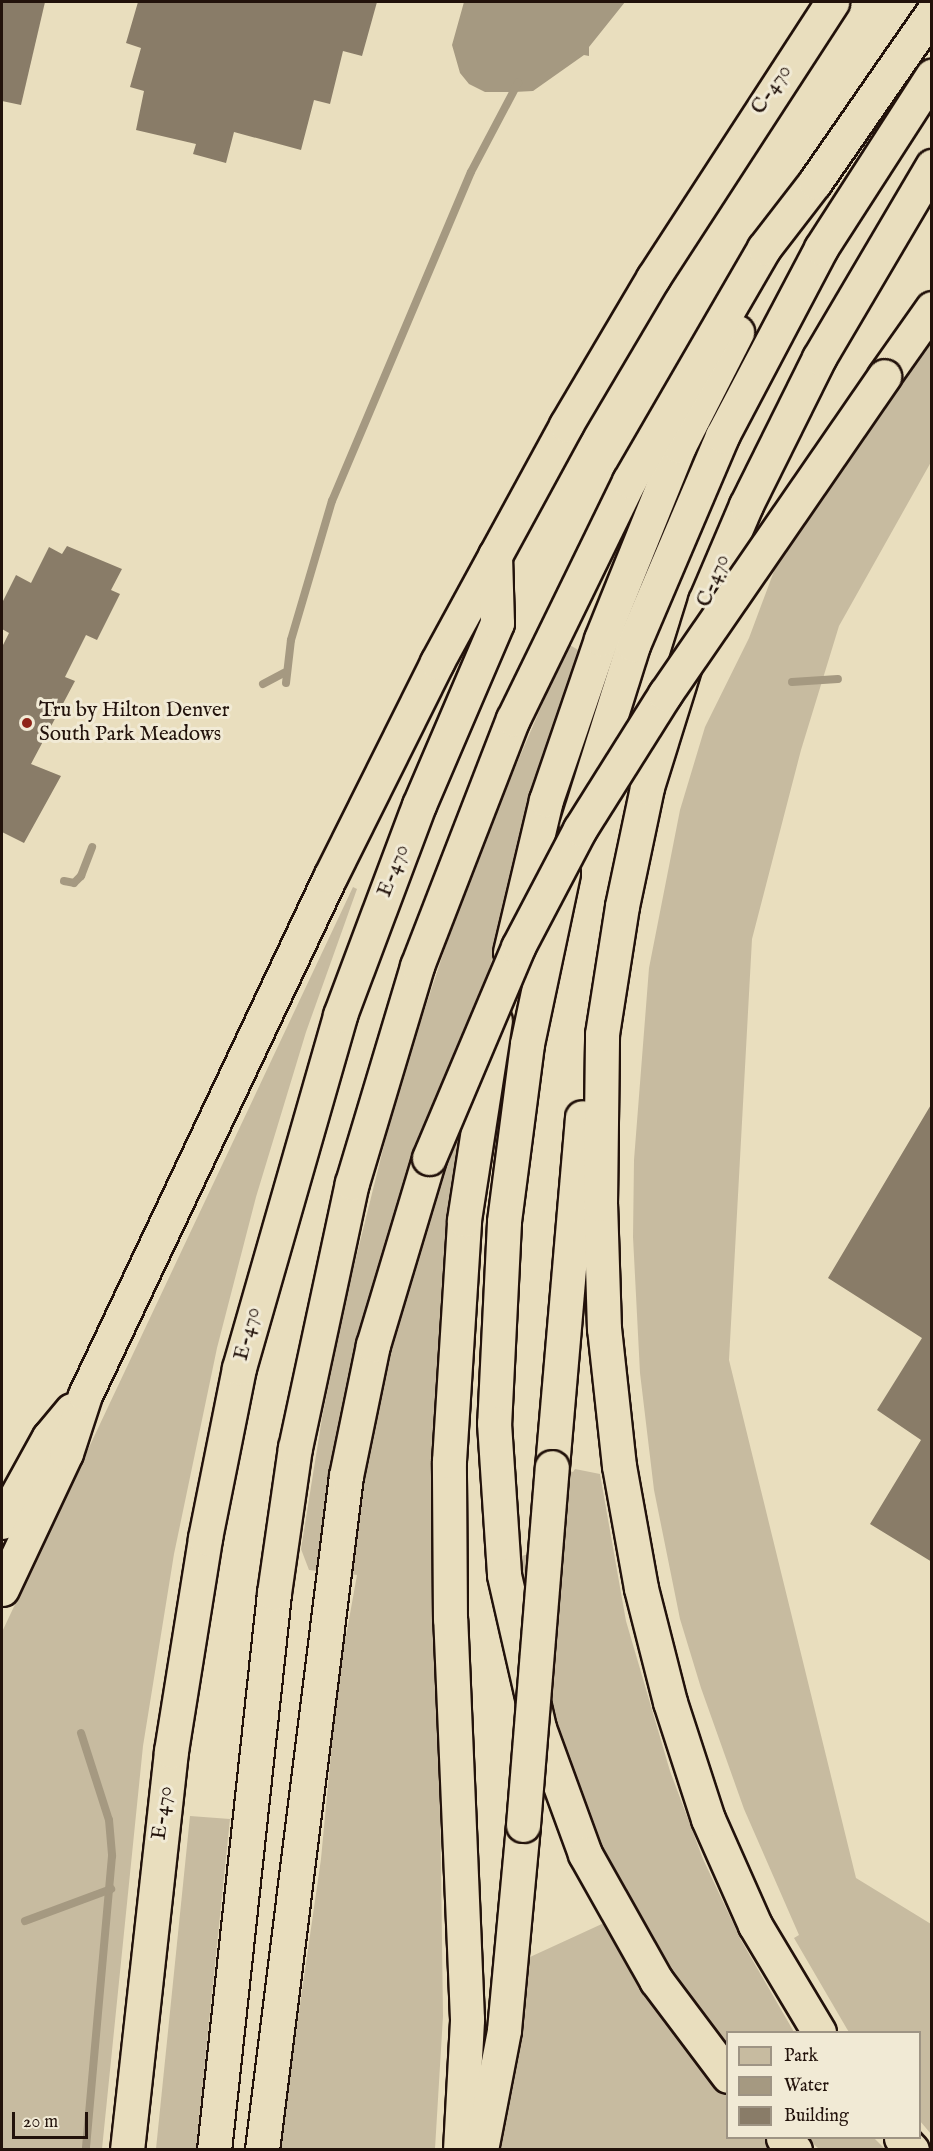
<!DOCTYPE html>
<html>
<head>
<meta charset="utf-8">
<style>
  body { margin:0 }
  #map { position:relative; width:933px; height:2151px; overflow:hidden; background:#e9debe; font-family:"IM FELL English",serif }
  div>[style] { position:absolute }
  .green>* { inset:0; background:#c7bba0 }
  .water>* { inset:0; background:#a59981 }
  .stream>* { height:8px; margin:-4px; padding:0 4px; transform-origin:4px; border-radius:4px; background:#a59981 }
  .building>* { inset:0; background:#897c68 }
  .roads { filter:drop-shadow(2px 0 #22120b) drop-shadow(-2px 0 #22120b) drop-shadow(0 2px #22120b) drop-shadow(0 -2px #22120b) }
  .highway>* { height:33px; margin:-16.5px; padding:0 16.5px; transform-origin:16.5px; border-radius:16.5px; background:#e9debe }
  .bridges { filter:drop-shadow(2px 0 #22120b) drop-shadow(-2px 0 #22120b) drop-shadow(0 2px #22120b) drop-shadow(0 -2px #22120b) }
  .highway-bridge>* { height:33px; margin:-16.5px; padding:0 16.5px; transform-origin:16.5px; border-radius:16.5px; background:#e9debe }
  .dots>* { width:16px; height:16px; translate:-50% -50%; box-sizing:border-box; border:3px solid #f1ead5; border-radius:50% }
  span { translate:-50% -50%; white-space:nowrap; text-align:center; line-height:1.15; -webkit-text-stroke:6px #f1ead5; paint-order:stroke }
  .street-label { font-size:21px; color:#22120b }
  .poi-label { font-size:21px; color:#22120b }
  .left { translate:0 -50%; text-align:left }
  .frame { position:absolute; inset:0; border:3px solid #22120b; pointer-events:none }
  .legend { position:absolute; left:726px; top:2031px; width:195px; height:108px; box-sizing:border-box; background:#f1ead5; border:2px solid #9e9484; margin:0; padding:8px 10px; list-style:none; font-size:18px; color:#22120b }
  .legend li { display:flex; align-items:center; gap:12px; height:30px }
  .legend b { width:30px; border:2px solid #9e9484 }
  .scale { position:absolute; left:12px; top:2112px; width:76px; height:27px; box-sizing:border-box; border:3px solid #22120b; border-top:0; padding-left:8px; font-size:18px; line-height:21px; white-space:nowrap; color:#22120b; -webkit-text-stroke:4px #f1ead5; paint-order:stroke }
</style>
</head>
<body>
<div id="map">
  <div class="green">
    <div style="clip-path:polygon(931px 339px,931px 462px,839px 626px,801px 750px,752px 939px,729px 1360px,856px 1878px,931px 1924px,931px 2134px,920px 2121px,920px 2032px,849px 2032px,847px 2029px,794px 1938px,799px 1935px,744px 1809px,701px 1688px,680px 1619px,654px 1490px,640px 1373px,633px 1237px,634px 1160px,649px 968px,680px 810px,705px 727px,749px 638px,780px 555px)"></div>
    <div style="clip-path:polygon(568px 644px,580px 651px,551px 736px,489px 970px,415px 1153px,382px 1256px,327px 1492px,317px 1571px,309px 1570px,301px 1549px,322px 1418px,346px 1298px,397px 1093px,449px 936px,491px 824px)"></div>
    <div style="clip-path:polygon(353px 887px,357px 889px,306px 1032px,256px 1197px,217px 1348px,174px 1554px,143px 1746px,102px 2149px,2px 2149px,2px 1632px)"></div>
    <div style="clip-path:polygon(461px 1119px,442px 1283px,435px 1408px,443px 2016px,435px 2149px,279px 2150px,321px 1859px,342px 1637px,346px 1636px,357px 1575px,349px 1574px,371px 1434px,406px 1289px)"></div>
    <div style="clip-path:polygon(538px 1463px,573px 1472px,575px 1469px,600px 1474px,626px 1621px,670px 1771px,703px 1859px,741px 1940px,794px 2032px,728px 2032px,727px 2050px,665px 1965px,605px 1855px,565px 1754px,526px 1602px,521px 1556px,530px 1554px)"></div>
    <div style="clip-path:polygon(190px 1816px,230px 1819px,196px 2149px,156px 2149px)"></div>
    <div style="clip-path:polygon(604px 1923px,675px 2035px,727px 2096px,728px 2138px,764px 2138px,775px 2149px,500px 2150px,530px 1957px)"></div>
    <div style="clip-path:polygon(807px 2138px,874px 2138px,885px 2149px,819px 2149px)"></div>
  </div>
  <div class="water">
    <div style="clip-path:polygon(464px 2px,625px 2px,589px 47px,589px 56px,584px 55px,533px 91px,514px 92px,485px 92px,469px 84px,460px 73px,452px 45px)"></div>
  </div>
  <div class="stream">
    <div style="left:792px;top:682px;width:46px;rotate:-3.7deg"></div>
    <div style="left:286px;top:683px;width:43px;rotate:-83.4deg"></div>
    <div style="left:291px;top:640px;width:145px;rotate:-73.6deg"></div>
    <div style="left:332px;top:501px;width:357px;rotate:-67.1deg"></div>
    <div style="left:471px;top:172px;width:101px;rotate:-62.2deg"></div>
    <div style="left:263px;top:684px;width:24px;rotate:-28deg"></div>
    <div style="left:64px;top:881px;width:10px;rotate:11deg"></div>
    <div style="left:74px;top:883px;width:10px;rotate:-45deg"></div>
    <div style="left:81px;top:876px;width:31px;rotate:-69deg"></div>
    <div style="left:81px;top:1733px;width:91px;rotate:72.2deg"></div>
    <div style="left:109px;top:1820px;width:36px;rotate:85deg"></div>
    <div style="left:112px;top:1856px;width:295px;rotate:95.1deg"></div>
    <div style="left:25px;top:1921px;width:92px;rotate:-20.4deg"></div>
  </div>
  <div class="building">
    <div style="clip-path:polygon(2px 2px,45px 2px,21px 105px,2px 101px)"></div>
    <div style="clip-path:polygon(138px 2px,377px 2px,362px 56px,343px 51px,330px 104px,314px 100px,301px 150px,234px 132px,226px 163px,193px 154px,196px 144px,136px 130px,144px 91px,130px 87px,141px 48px,126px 43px)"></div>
    <div style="clip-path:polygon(67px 546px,122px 569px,111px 590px,120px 594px,97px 640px,86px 635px,65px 677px,75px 681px,31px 764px,61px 776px,24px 843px,2px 832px,2px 647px,9px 633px,2px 629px,2px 603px,16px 575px,31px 583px,49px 547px,62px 554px)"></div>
    <div style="clip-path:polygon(932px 1103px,932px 1562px,870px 1524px,921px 1440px,877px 1410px,922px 1338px,828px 1278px)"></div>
  </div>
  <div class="roads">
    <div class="highway">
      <div style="left:884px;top:376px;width:83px;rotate:-54.8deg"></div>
      <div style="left:576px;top:826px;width:190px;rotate:-72.5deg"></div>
      <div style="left:633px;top:645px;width:227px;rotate:-66.9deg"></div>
      <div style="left:722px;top:436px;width:212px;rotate:-62.2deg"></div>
      <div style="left:821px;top:248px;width:205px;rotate:-57.2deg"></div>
      <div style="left:563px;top:873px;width:175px;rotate:101.9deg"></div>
      <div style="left:527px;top:1044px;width:179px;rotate:97.4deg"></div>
      <div style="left:504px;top:1222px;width:201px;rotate:92.8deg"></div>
      <div style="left:494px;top:1423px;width:152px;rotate:86.2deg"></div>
      <div style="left:504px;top:1575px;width:157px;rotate:77.1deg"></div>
      <div style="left:539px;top:1728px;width:134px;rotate:69.9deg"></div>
      <div style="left:585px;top:1854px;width:145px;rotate:60.6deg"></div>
      <div style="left:656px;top:1980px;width:120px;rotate:53.1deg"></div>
      <div style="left:510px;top:952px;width:156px;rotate:-76.7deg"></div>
      <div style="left:546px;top:800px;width:170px;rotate:-71.1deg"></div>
      <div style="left:601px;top:639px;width:208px;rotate:-68deg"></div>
      <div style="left:679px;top:446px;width:128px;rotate:-63deg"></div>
      <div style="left:552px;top:1467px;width:351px;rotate:-85.1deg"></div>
      <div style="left:2px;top:1522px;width:97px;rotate:-61.1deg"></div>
      <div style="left:49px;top:1437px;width:35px;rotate:-50deg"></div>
      <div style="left:2px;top:1589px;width:150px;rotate:-64.8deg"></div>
      <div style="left:66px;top:1453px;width:61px;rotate:-71.9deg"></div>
      <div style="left:85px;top:1395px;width:573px;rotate:-64.69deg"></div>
      <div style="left:330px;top:877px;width:240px;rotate:-63.5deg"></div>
      <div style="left:437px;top:662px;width:270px;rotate:-61.4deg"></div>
      <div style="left:566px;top:425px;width:171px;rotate:-59.4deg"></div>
      <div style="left:653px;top:278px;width:329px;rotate:-57deg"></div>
      <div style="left:819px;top:2032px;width:125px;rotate:-120.9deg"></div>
      <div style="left:755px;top:1925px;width:116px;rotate:-113.9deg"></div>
      <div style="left:708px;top:1819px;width:123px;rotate:-108deg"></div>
      <div style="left:670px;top:1702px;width:118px;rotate:-104.3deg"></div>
      <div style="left:641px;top:1588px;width:124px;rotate:-100.2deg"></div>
      <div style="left:619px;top:1466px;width:138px;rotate:-96.2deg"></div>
      <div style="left:604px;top:1329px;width:125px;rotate:-91.8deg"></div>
      <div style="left:600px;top:1204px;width:170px;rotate:-89.3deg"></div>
      <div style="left:602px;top:1034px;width:130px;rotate:-81.1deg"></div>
      <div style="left:622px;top:906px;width:122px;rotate:-78.1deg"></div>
      <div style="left:647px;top:787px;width:195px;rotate:-72.7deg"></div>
      <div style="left:705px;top:601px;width:104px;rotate:-66.9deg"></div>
      <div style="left:746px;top:505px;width:164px;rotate:-63.6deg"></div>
      <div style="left:819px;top:358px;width:223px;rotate:-59.5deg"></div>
      <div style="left:783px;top:2138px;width:17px;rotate:45deg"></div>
      <div style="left:901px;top:2138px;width:16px;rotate:47deg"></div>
      <div style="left:127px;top:2150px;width:401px;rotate:-83.7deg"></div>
      <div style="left:171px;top:1751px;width:216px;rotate:-80.9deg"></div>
      <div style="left:205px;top:1538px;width:173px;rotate:-78.7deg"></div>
      <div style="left:239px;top:1368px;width:367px;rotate:-74deg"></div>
      <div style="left:340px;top:1015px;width:224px;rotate:-69.4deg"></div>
      <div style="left:419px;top:805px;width:198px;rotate:-66.8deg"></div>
      <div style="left:497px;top:623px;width:68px;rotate:-91.7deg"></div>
      <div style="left:214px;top:2150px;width:560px;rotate:-83.85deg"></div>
      <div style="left:274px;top:1593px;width:147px;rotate:-81.8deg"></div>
      <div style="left:295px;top:1448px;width:271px;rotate:-77.9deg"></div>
      <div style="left:352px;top:1183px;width:227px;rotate:-73.3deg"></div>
      <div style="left:417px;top:966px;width:265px;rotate:-68.8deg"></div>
      <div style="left:513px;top:719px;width:265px;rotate:-64deg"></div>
      <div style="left:629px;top:481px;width:269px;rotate:-59.9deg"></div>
      <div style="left:764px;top:248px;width:83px;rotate:-52.3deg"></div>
      <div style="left:815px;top:182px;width:206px;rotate:-55.3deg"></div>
      <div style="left:262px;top:2150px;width:679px;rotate:-82.9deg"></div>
      <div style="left:346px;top:1476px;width:134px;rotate:-78.4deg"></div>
      <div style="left:373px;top:1345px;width:195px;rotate:-73.3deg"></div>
      <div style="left:460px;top:2150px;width:131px;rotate:-86.9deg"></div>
      <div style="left:467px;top:2019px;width:400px;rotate:-92.4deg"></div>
      <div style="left:450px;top:1619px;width:158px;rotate:-90.4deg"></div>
      <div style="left:449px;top:1461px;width:241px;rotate:-86.4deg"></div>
      <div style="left:464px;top:1220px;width:202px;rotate:-81.2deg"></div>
      <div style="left:481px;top:2150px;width:122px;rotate:-79.1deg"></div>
      <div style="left:504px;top:2030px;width:206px;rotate:-84.7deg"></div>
    </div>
  </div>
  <div class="bridges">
    <div class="highway-bridge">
      <div style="left:429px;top:1158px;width:229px;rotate:-67.1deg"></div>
      <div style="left:518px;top:947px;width:133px;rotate:-62.3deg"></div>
      <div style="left:580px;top:829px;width:160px;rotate:-57.8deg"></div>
      <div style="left:665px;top:694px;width:386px;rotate:-55.4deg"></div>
      <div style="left:523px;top:1825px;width:359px;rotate:-85.4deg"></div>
    </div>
  </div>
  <div class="dots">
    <div style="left:27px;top:723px;background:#8f2418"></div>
  </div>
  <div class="street-label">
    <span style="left:772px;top:90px;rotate:-56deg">C-470</span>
    <span style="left:714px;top:581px;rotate:-68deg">C-470</span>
    <span style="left:394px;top:871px;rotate:-69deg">E-470</span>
    <span style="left:248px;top:1334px;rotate:-76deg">E-470</span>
    <span style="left:163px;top:1813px;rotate:-83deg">E-470</span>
  </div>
  <div class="poi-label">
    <span class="left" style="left:39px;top:723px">Tru by Hilton Denver<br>South Park Meadows</span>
  </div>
  <div class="frame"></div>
  <ul class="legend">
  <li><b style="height:16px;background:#c7bba0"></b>Park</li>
  <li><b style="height:16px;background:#a59981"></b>Water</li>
  <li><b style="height:16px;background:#897c68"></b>Building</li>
  </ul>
  <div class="scale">20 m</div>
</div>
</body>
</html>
